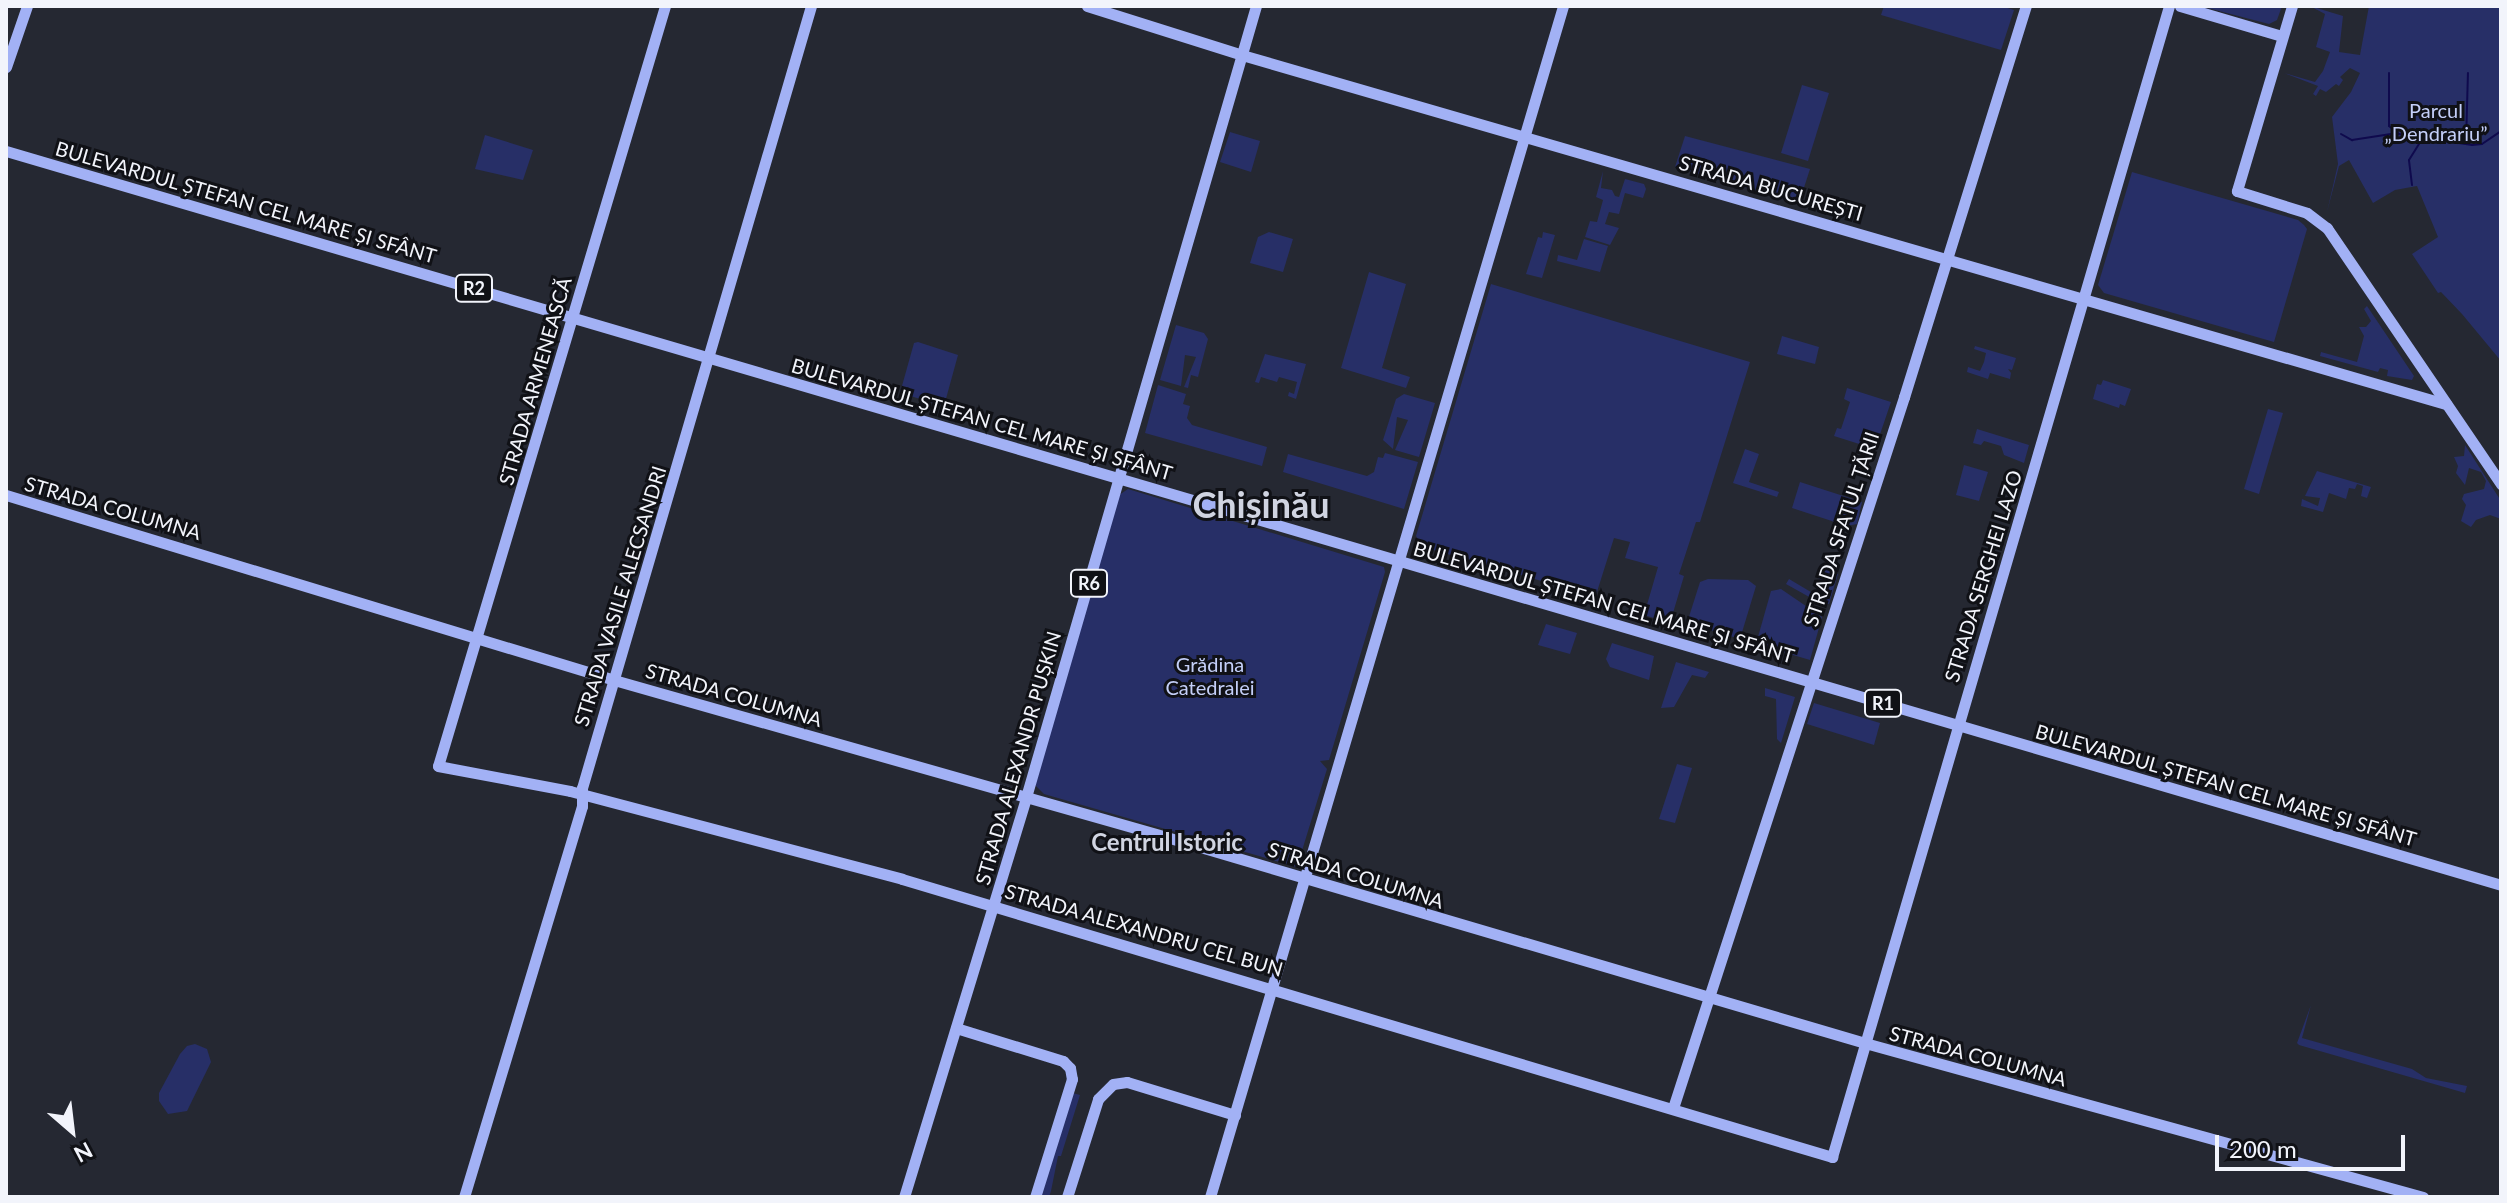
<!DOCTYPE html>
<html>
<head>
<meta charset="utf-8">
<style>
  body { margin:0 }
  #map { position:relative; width:2507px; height:1203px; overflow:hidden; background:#252832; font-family:Lato,sans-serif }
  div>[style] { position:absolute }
  .green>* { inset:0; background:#272f67 }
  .stream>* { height:2px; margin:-1px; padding:0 1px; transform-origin:1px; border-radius:1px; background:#0f0a4d }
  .major>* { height:11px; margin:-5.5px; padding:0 5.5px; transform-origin:5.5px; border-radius:5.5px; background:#a2b1f5 }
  span { translate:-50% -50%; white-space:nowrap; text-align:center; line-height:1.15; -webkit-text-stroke:6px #101116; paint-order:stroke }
  .shield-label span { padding:2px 6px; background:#101116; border:2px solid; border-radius:6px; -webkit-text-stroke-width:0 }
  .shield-label { font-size:18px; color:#f2f4fb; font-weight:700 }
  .park-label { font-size:20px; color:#c4cff8 }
  .street-label { font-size:20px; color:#f2f4fb }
  .quarter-label { font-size:24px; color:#d0d4e1; font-weight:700 }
  .town-label { font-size:36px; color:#d0d4e1; font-weight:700 }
  .frame { position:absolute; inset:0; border:8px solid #f2f4fb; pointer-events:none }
  .north { position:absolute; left:32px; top:1091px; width:80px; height:80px; -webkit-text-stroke:6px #101116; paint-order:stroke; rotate:152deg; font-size:22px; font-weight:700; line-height:32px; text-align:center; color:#f2f4fb }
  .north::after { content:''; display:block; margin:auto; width:28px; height:36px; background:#f2f4fb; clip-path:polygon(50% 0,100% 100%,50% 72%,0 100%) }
  .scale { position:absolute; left:2215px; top:1135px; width:190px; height:36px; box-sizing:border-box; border:4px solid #f2f4fb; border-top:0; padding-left:10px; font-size:24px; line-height:28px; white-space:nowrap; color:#f2f4fb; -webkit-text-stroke:6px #101116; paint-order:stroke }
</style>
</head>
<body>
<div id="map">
  <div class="green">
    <div style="clip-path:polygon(1884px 6px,2001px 6px,2014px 10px,2001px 50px,1881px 15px)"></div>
    <div style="clip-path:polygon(2200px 6px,2282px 6px,2277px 20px,2269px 24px)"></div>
    <div style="clip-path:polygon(2310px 6px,2343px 16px,2339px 52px,2360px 55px,2369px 6px,2501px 6px,2501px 361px,2462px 314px,2441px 292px,2438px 293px,2412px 254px,2438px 237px,2417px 186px,2395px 190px,2373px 203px,2349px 160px,2339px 166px,2327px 212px,2338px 164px,2332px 117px,2351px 92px,2360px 73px,2350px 68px,2340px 77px,2343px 80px,2339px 86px,2336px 84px,2326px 92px,2320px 89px,2316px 96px,2313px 94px,2318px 86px,2284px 73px,2315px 82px,2323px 71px,2330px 52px,2316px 47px,2325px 14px)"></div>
    <div style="clip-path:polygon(1802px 85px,1829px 93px,1808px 161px,1781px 153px)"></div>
    <div style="clip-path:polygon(1230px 132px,1260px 141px,1251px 172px,1220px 162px)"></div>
    <div style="clip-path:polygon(485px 135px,533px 150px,523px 180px,475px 169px)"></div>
    <div style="clip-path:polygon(1685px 136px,1810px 169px,1799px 203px,1675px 167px)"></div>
    <div style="clip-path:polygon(1603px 171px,1601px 188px,1612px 190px,1615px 196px,1619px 197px,1625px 179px,1644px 184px,1646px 189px,1643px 198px,1625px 193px,1619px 214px,1609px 212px,1605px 224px,1619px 228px,1610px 245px,1585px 237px,1590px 221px,1597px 222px,1603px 200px,1596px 197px)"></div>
    <div style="clip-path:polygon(2132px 172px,2298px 220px,2304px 225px,2307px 229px,2274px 342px,2104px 293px,2098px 285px)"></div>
    <div style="clip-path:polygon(1269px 232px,1293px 239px,1283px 272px,1250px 263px,1258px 237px)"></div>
    <div style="clip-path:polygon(1543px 232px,1555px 235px,1542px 278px,1526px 274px,1538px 237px,1542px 238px)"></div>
    <div style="clip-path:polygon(1584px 239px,1608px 246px,1600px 272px,1557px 261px,1558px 255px,1577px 260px)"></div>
    <div style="clip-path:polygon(1369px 272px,1406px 284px,1382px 368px,1410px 377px,1406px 388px,1341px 368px)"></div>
    <div style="clip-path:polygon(1491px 284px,1750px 362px,1700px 522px,1696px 522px,1679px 574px,1684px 576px,1670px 623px,1644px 615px,1658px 567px,1625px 558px,1630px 542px,1614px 538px,1596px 595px,1592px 595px,1587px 591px,1583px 593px,1423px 547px,1416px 536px)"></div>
    <div style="clip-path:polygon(2367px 306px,2414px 376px,2412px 380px,2387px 376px,2388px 370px,2380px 368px,2378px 372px,2320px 356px,2321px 352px,2357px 362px,2364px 336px,2359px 327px,2366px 327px,2371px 321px,2364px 309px)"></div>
    <div style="clip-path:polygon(1176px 325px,1204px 333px,1208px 339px,1198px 377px,1191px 375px,1188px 388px,1184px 387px,1196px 357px,1185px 355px,1181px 386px,1160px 380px)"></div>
    <div style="clip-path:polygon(1782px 336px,1819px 347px,1815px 364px,1777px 354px)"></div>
    <div style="clip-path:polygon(918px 342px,958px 355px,944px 406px,900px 393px,914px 343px)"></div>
    <div style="clip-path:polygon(1975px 346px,2016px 358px,2012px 370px,2008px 369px,2011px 373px,2010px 379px,1990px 373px,1988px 379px,1967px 372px,1968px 367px,1980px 371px,1984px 362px,1986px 353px,1974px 349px)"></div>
    <div style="clip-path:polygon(1265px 354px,1306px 364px,1296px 399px,1288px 396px,1289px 392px,1294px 394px,1297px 382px,1279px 377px,1277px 382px,1261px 377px,1259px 383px,1255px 382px)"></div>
    <div style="clip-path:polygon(2103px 380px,2131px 389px,2125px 406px,2120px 404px,2119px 408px,2093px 399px,2097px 384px,2101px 385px)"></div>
    <div style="clip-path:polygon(1158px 385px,1186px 394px,1183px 404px,1190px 406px,1187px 418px,1192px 425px,1267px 447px,1262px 466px,1145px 433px)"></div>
    <div style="clip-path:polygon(1847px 388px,1891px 402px,1875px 449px,1834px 436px,1837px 428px,1841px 429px,1850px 402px,1844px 399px)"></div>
    <div style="clip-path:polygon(1404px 394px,1435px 403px,1419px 457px,1395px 450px,1408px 420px,1397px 417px,1393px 449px,1383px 440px,1396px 399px)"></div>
    <div style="clip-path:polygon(2268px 409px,2283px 413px,2259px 494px,2244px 489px)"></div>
    <div style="clip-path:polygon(1977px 429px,2029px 445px,2024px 463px,2004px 455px,2001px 446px,1984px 441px,1981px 445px,1973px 443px)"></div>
    <div style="clip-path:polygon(2465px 445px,2501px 501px,2501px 519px,2490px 515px,2476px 520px,2471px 527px,2461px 521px,2466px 505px,2462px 499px,2464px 494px,2484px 489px,2486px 481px,2481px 472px,2469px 468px,2465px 485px,2456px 473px,2458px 466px,2454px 457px,2464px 456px)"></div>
    <div style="clip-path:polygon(1745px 449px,1759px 454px,1749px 482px,1779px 492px,1777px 497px,1733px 483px)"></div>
    <div style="clip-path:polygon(1385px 453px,1418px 462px,1404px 509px,1283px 472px,1288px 454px,1367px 476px,1374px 472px,1378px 457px,1383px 458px)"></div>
    <div style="clip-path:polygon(1964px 465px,1988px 472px,1979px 501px,1956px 495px)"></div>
    <div style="clip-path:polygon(2317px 471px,2371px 487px,2367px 498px,2361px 496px,2363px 486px,2357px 484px,2355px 489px,2349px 488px,2346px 499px,2329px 493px,2323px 512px,2301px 506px,2302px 499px,2318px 506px,2320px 498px,2305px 496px)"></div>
    <div style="clip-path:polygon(1800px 482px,1862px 502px,1857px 524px,1847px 526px,1792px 508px)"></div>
    <div style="clip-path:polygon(1128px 489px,1384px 567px,1385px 572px,1329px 760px,1320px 761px,1327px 769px,1297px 867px,1044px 794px,1036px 786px,1035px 778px,1119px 495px)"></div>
    <div style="clip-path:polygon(1822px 568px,1838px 574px,1829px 604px,1820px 603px,1786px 584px,1789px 579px,1821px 598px,1829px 585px,1818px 578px)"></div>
    <div style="clip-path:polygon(1708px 579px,1748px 580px,1756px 586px,1740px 639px,1687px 623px,1700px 582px)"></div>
    <div style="clip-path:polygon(1781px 589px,1822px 617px,1810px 660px,1756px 644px,1771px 591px)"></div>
    <div style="clip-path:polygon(1546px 624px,1577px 633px,1570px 654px,1538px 645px)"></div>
    <div style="clip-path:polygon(1612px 643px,1654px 656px,1649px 680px,1610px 667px,1606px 659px)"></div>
    <div style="clip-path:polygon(1676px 662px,1709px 672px,1705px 678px,1692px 675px,1674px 707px,1661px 708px)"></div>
    <div style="clip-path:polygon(1765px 688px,1795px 697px,1781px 743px,1777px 739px,1776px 699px,1765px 696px)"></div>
    <div style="clip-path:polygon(1814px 703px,1880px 723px,1874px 745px,1807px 724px)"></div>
    <div style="clip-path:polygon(1677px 764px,1692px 768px,1675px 823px,1659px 819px)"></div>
    <div style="clip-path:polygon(2311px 1005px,2302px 1038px,2412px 1069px,2426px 1078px,2467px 1086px,2465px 1093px,2299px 1045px,2297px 1043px)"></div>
    <div style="clip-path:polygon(195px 1044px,207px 1049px,211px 1062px,187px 1111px,168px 1114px,159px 1101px,159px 1093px,180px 1054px,187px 1046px)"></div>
    <div style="clip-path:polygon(1073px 1093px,1080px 1095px,1061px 1156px,1058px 1156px,1051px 1191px,1049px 1197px,1040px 1197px)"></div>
  </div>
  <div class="stream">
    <div style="left:2389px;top:73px;width:53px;rotate:90deg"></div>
    <div style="left:2389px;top:126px;width:13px;rotate:39deg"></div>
    <div style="left:2399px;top:134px;width:74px;rotate:8.6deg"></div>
    <div style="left:2472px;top:145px;width:10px;rotate:-6deg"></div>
    <div style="left:2482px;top:144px;width:22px;rotate:-34deg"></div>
    <div style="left:2341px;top:134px;width:13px;rotate:29deg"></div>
    <div style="left:2352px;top:140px;width:46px;rotate:-8.8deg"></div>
    <div style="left:2466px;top:143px;width:70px;rotate:-88.4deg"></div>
    <div style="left:2412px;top:185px;width:25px;rotate:-97deg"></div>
    <div style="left:2409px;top:160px;width:25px;rotate:-58deg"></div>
  </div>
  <div class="major">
    <div style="left:665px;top:6px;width:793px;rotate:106.63deg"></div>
    <div style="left:438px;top:766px;width:134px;rotate:10.7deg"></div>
    <div style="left:570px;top:791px;width:343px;rotate:14.8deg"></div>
    <div style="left:902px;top:879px;width:971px;rotate:16.64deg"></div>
    <div style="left:1832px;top:1157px;width:1199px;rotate:-73.68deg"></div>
    <div style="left:1087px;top:6px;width:163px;rotate:17.5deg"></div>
    <div style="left:1242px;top:55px;width:1254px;rotate:16.17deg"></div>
    <div style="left:2180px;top:6px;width:106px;rotate:16.4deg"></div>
    <div style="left:2292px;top:6px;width:193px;rotate:106.6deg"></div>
    <div style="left:2237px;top:191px;width:73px;rotate:17.4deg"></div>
    <div style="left:2307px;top:213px;width:25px;rotate:37deg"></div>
    <div style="left:2327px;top:228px;width:310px;rotate:55.8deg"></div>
    <div style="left:6px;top:67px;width:65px;rotate:-71deg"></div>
    <div style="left:6px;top:151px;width:2601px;rotate:16.39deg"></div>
    <div style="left:6px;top:495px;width:636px;rotate:16.92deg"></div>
    <div style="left:614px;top:680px;width:571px;rotate:15.86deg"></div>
    <div style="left:1163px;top:836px;width:732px;rotate:16.43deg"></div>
    <div style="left:1865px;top:1043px;width:579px;rotate:15.43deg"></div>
    <div style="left:956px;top:1028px;width:112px;rotate:17.1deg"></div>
    <div style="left:1063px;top:1061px;width:10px;rotate:45deg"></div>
    <div style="left:1070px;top:1068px;width:11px;rotate:80deg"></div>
    <div style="left:1072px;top:1079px;width:124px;rotate:107.4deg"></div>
    <div style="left:1673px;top:1108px;width:748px;rotate:-72deg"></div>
    <div style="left:1904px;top:397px;width:410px;rotate:-72.7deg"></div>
    <div style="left:464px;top:1197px;width:408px;rotate:-73.2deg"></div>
    <div style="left:582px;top:806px;width:18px;rotate:-90deg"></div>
    <div style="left:582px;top:788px;width:815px;rotate:-73.68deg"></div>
    <div style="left:904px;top:1197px;width:418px;rotate:-73deg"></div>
    <div style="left:1026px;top:797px;width:824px;rotate:-73.79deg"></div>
    <div style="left:1067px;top:1197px;width:103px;rotate:-72.4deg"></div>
    <div style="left:1098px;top:1099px;width:21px;rotate:-45deg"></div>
    <div style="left:1113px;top:1084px;width:14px;rotate:-8deg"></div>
    <div style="left:1127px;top:1082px;width:113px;rotate:17deg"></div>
    <div style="left:1210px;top:1197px;width:1242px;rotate:-73.49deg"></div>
  </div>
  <div class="shield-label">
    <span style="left:474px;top:288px">R2</span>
    <span style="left:1089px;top:583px">R6</span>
    <span style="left:1883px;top:703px">R1</span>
  </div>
  <div class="park-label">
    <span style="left:2436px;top:122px">Parcul<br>„Dendrariu”</span>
    <span style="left:1210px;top:676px">Grădina<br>Catedralei</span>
  </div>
  <div class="street-label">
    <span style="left:1771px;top:188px;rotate:16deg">STRADA BUCUREȘTI</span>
    <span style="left:246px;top:202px;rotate:16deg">BULEVARDUL ȘTEFAN CEL MARE ȘI SFÂNT</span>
    <span style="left:535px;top:381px;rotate:-74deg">STRADA ARMENEASCĂ</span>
    <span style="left:982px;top:419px;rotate:16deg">BULEVARDUL ȘTEFAN CEL MARE ȘI SFÂNT</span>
    <span style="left:113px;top:508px;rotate:16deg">STRADA COLUMNA</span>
    <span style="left:1841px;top:529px;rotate:-72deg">STRADA SFATUL ȚĂRII</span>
    <span style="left:1983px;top:576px;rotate:-73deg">STRADA SERGHEI LAZO</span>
    <span style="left:620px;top:596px;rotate:-73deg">STRADA VASILE ALECSANDRI</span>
    <span style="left:1604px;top:602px;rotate:16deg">BULEVARDUL ȘTEFAN CEL MARE ȘI SFÂNT</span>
    <span style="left:734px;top:695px;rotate:16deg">STRADA COLUMNA</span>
    <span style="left:1018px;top:758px;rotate:-74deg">STRADA ALEXANDR PUȘKIN</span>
    <span style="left:2226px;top:785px;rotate:16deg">BULEVARDUL ȘTEFAN CEL MARE ȘI SFÂNT</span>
    <span style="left:1356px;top:875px;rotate:17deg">STRADA COLUMNA</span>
    <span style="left:1144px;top:930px;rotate:16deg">STRADA ALEXANDRU CEL BUN</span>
    <span style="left:1978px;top:1056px;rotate:15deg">STRADA COLUMNA</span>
  </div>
  <div class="quarter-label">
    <span style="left:1167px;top:842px">Centrul Istoric</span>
  </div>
  <div class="town-label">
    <span style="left:1261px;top:505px">Chișinău</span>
  </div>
  <div class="frame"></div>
  <div class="north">N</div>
  <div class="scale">200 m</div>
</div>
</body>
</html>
